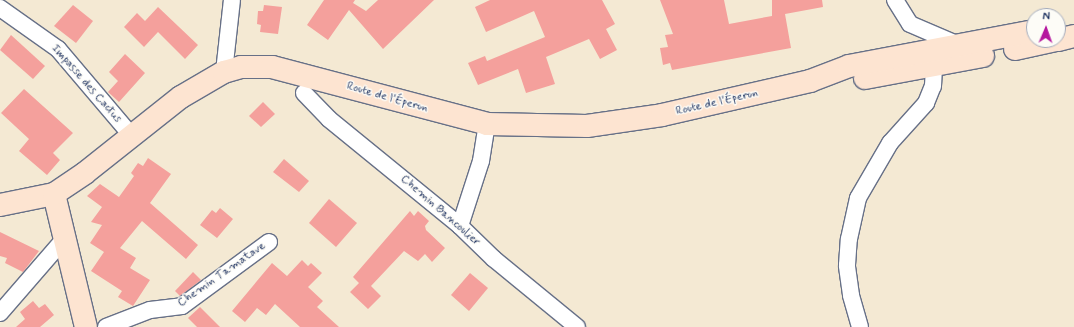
<!DOCTYPE html>
<html>
<head>
<meta charset="utf-8">
<style>
  body { margin:0 }
  #map { position:relative; width:1074px; height:327px; overflow:hidden; background:#f4e9d3; font-family:Mynerve,sans-serif }
  div>[style] { position:absolute }
  .building>* { inset:0; background:#f4a09c }
  .roads { filter:drop-shadow(1px 0 #677087) drop-shadow(-1px 0 #677087) drop-shadow(0 1px #677087) drop-shadow(0 -1px #677087) }
  .street>* { height:16px; margin:-8px; padding:0 8px; transform-origin:8px; border-radius:8px; background:#fff }
  .secondary>* { height:22px; margin:-11px; padding:0 11px; transform-origin:11px; border-radius:11px; background:#fde4d1 }
  span { translate:-50% -50%; white-space:nowrap; text-align:center; line-height:1.15; -webkit-text-stroke:3px #fdfcf7; paint-order:stroke }
  .street-label { font-size:12px; color:#1b2f5e }
  .north { position:absolute; left:1026px; top:8px; width:40px; height:40px; box-sizing:border-box; background:#fdfcf7; border:1px solid #a3aaba; border-radius:50%; rotate:2deg; font-size:11px; font-weight:700; line-height:16px; text-align:center; color:#1b2f5e }
  .north::after { content:''; display:block; margin:auto; width:14px; height:18px; background:#b5179e; clip-path:polygon(50% 0,100% 100%,50% 72%,0 100%) }
</style>
</head>
<body>
<div id="map">
  <div class="building">
    <div style="clip-path:polygon(324px 0,355px 0,353px 3px,366px 11px,378px 0,434px 0,383px 49px,349px 10px,328px 40px,307px 25px)"></div>
    <div style="clip-path:polygon(490px 0,602px 0,615px 24px,606px 29px,617px 50px,600px 59px,589px 39px,546px 57px,555px 84px,526px 93px,518px 69px,478px 85px,468px 63px,485px 56px,487px 61px,545px 37px,534px 11px,486px 32px,475px 7px)"></div>
    <div style="clip-path:polygon(660px 0,724px 0,729px 24px,772px 16px,772px 0,822px 0,823px 7px,785px 14px,791px 48px,672px 70px,670px 63px,663px 65px,660px 48px,668px 47px,665px 35px,673px 34px)"></div>
    <div style="clip-path:polygon(73px 5px,93px 21px,76px 43px,54px 26px)"></div>
    <div style="clip-path:polygon(264px 5px,282px 7px,278px 34px,260px 32px,261px 25px,257px 24px,258px 11px,263px 11px)"></div>
    <div style="clip-path:polygon(158px 7px,198px 45px,185px 59px,158px 32px,144px 47px,124px 27px,137px 13px,145px 21px)"></div>
    <div style="clip-path:polygon(11px 35px,45px 66px,33px 79px,0 50px)"></div>
    <div style="clip-path:polygon(125px 54px,145px 73px,119px 102px,108px 92px,118px 81px,109px 72px)"></div>
    <div style="clip-path:polygon(24px 89px,73px 133px,53px 153px,60px 160px,47px 175px,19px 151px,29px 139px,1px 113px)"></div>
    <div style="clip-path:polygon(263px 102px,275px 114px,261px 127px,249px 116px)"></div>
    <div style="clip-path:polygon(148px 158px,171px 174px,150px 203px,198px 245px,186px 259px,142px 221px,120px 248px,136px 258px,130px 268px,150px 280px,133px 306px,118px 297px,122px 291px,91px 271px,104px 252px,90px 243px,102px 225px,91px 222px,102px 207px,87px 196px,100px 184px,119px 197px,134px 176px,131px 173px,138px 163px,143px 166px)"></div>
    <div style="clip-path:polygon(284px 159px,309px 181px,299px 192px,273px 172px)"></div>
    <div style="clip-path:polygon(329px 199px,357px 223px,336px 247px,309px 223px)"></div>
    <div style="clip-path:polygon(220px 208px,233px 219px,217px 238px,200px 225px,212px 210px,216px 213px)"></div>
    <div style="clip-path:polygon(410px 211px,414px 216px,418px 211px,429px 221px,425px 226px,426px 230px,445px 248px,432px 262px,425px 254px,418px 261px,404px 251px,371px 286px,381px 296px,368px 309px,350px 292px,359px 283px,353px 277px)"></div>
    <div style="clip-path:polygon(0 232px,39px 251px,23px 272px,5px 263px,7px 258px,0 256px)"></div>
    <div style="clip-path:polygon(302px 260px,308px 266px,311px 263px,322px 273px,308px 287px,323px 301px,317px 307px,339px 327px,300px 327px,275px 304px,266px 315px,257px 308px,245px 322px,232px 311px,272px 263px,287px 276px)"></div>
    <div style="clip-path:polygon(193px 272px,201px 280px,180px 296px,175px 291px)"></div>
    <div style="clip-path:polygon(470px 273px,488px 288px,469px 311px,451px 295px)"></div>
    <div style="clip-path:polygon(33px 301px,39px 308px,45px 304px,54px 315px,40px 327px,16px 327px,25px 319px,20px 312px)"></div>
    <div style="clip-path:polygon(200px 307px,220px 327px,197px 327px,188px 318px)"></div>
  </div>
  <div class="roads">
    <div class="street">
      <div style="left:895px;top:0;width:28px;rotate:58deg"></div>
      <div style="left:910px;top:24px;width:56px;rotate:23.3deg"></div>
      <div style="left:0;top:8px;width:71px;rotate:35.3deg"></div>
      <div style="left:58px;top:49px;width:113px;rotate:49.7deg"></div>
      <div style="left:224px;top:72px;width:72px;rotate:-83.7deg"></div>
      <div style="left:304px;top:93px;width:36px;rotate:46deg"></div>
      <div style="left:329px;top:119px;width:169px;rotate:39.2deg"></div>
      <div style="left:460px;top:226px;width:47px;rotate:44.1deg"></div>
      <div style="left:494px;top:259px;width:107px;rotate:39.3deg"></div>
      <div style="left:460px;top:226px;width:68px;rotate:-72.1deg"></div>
      <div style="left:481px;top:161px;width:37px;rotate:-81deg"></div>
      <div style="left:0;top:313px;width:99px;rotate:-49.1deg"></div>
      <div style="left:106px;top:327px;width:47px;rotate:-21.1deg"></div>
      <div style="left:150px;top:310px;width:32px;rotate:-7deg"></div>
      <div style="left:182px;top:306px;width:108px;rotate:-36.3deg"></div>
      <div style="left:860px;top:327px;width:33px;rotate:-106deg"></div>
      <div style="left:851px;top:295px;width:30px;rotate:-98deg"></div>
      <div style="left:847px;top:265px;width:26px;rotate:-86deg"></div>
      <div style="left:849px;top:239px;width:42px;rotate:-77.6deg"></div>
      <div style="left:858px;top:198px;width:64px;rotate:-59.8deg"></div>
      <div style="left:890px;top:143px;width:54px;rotate:-48deg"></div>
      <div style="left:926px;top:103px;width:18px;rotate:-68deg"></div>
      <div style="left:933px;top:86px;width:19px;rotate:-87deg"></div>
    </div>
    <div class="secondary">
      <div style="left:1058px;top:40px;width:16px;rotate:-14deg"></div>
      <div style="left:1015px;top:49px;width:42px;rotate:-12.4deg"></div>
      <div style="left:865px;top:78px;width:120px;rotate:-10.6deg"></div>
      <div style="left:54px;top:194px;width:137px;rotate:76.5deg"></div>
      <div style="left:0;top:205px;width:55px;rotate:-11.5deg"></div>
      <div style="left:54px;top:194px;width:37px;rotate:-34deg"></div>
      <div style="left:85px;top:173px;width:122px;rotate:-38.4deg"></div>
      <div style="left:181px;top:97px;width:50px;rotate:-30.2deg"></div>
      <div style="left:224px;top:72px;width:18px;rotate:-16deg"></div>
      <div style="left:241px;top:67px;width:31px"></div>
      <div style="left:272px;top:67px;width:222px;rotate:14.8deg"></div>
      <div style="left:487px;top:124px;width:100px;rotate:1.1deg"></div>
      <div style="left:587px;top:126px;width:76px;rotate:-8.3deg"></div>
      <div style="left:662px;top:115px;width:152px;rotate:-12.9deg"></div>
      <div style="left:810px;top:81px;width:42px;rotate:-21deg"></div>
      <div style="left:849px;top:66px;width:188px;rotate:-10.7deg"></div>
    </div>
  </div>
  <div class="street-label">
    <span style="left:86px;top:84px;rotate:49deg">Impasse des Cactus</span>
    <span style="left:387px;top:98px;rotate:16deg">Route de l'Éperon</span>
    <span style="left:717px;top:103px;rotate:-13deg">Route de l'Éperon</span>
    <span style="left:440px;top:211px;rotate:41deg">Chemin Bancoulier</span>
    <span style="left:222px;top:275px;rotate:-35deg">Chemin Tamatave</span>
  </div>
  <div class="north">N</div>
</div>
</body>
</html>
